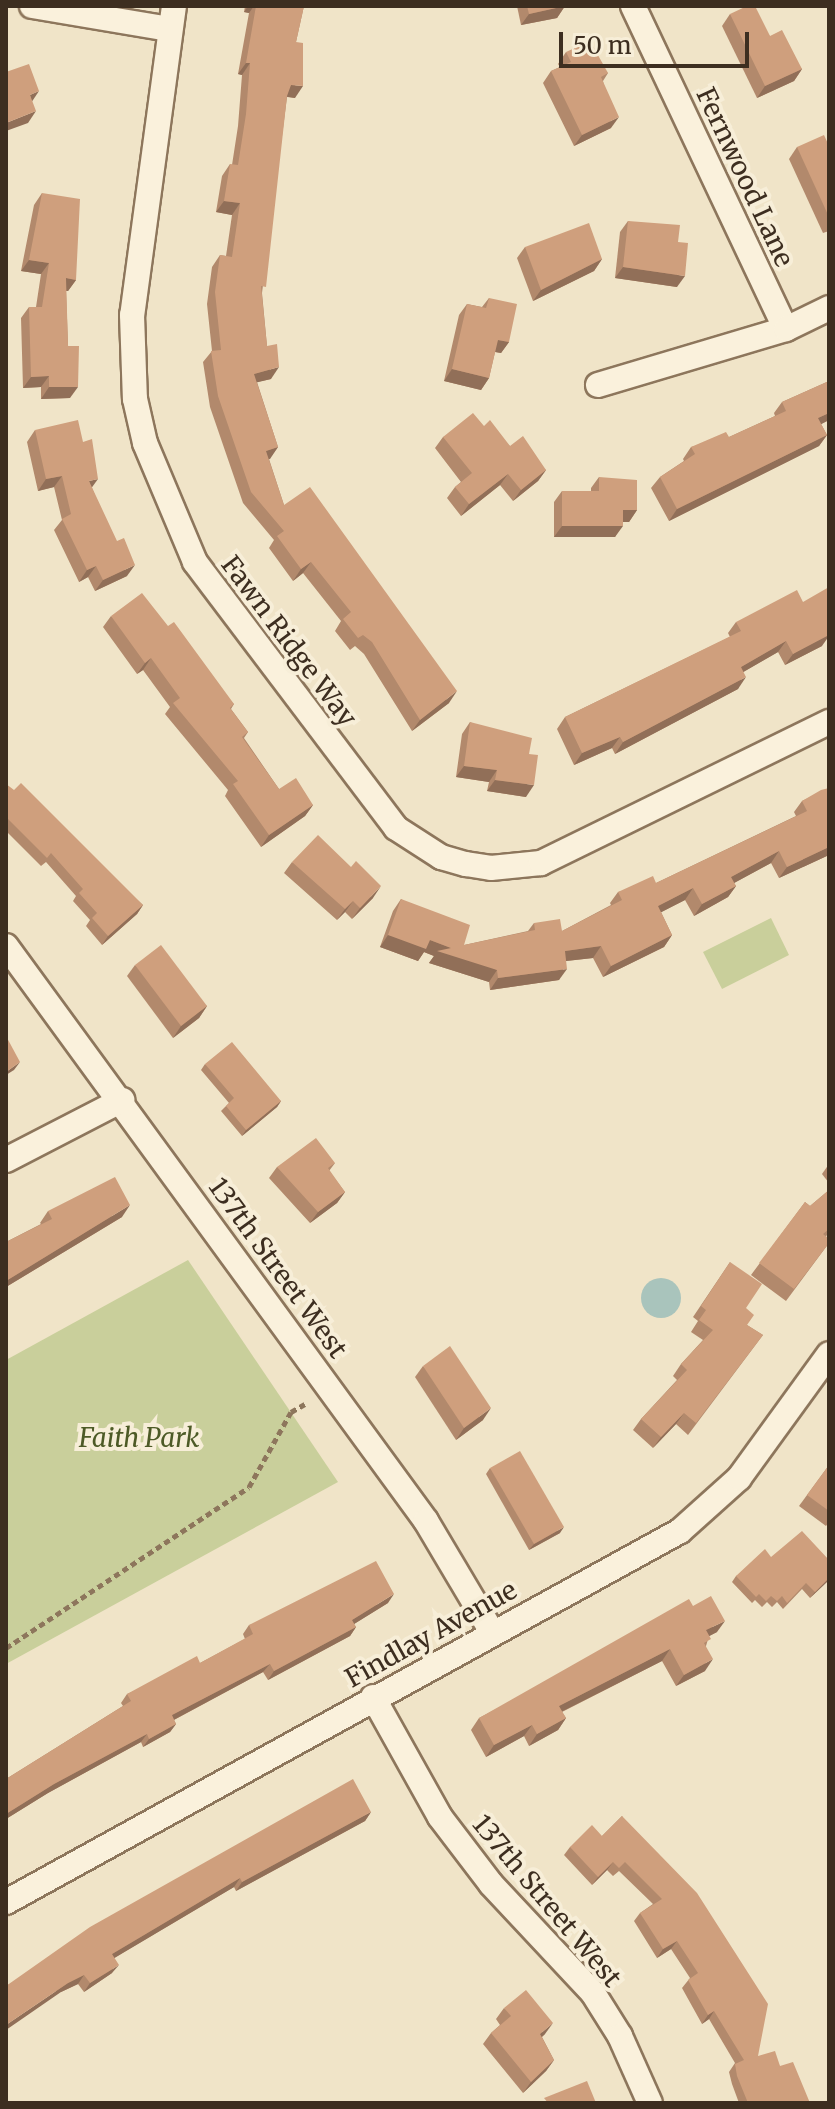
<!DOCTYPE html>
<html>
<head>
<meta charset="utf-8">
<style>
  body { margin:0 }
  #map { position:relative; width:835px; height:2109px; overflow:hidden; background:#f0e4c8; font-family:Merriweather,serif }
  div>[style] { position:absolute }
  .green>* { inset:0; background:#c9cf9b }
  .water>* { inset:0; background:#a9c4bc }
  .round { border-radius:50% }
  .path>* { height:5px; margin-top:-2.5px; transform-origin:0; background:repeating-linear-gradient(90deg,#8d765c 0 6px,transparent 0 10px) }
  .roads { filter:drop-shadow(2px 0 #8d765c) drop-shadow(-2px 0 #8d765c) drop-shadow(0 2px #8d765c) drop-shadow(0 -2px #8d765c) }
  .minor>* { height:24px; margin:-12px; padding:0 12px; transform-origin:12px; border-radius:12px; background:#faf1dc }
  .wall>* { inset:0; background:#b2896c }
  .shaded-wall>* { inset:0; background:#916f58 }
  .building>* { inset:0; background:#cf9f7d }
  span { translate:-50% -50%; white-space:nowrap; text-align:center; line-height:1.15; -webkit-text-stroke:8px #f7eed8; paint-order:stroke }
  .street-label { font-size:26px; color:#3d2e20 }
  .park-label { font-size:26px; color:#4d5a26; font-style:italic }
  .frame { position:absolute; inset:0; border:8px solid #3d2e20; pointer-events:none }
  .scale { position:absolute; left:559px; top:32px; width:190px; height:36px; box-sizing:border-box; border:4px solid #3d2e20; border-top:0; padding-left:10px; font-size:24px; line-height:28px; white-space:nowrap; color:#3d2e20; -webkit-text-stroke:6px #f7eed8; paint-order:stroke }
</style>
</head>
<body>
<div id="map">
  <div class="green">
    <div style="clip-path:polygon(771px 918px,789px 955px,722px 989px,703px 952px)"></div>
    <div style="clip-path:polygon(188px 1260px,338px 1482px,6px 1664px,6px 1360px)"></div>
  </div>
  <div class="water">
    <div class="round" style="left:641px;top:1278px;width:40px;height:40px"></div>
  </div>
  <div class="path">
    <div style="left:6px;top:1648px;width:291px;rotate:-33.5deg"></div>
    <div style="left:249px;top:1487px;width:86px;rotate:-60.8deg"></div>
    <div style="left:291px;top:1412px;width:16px;rotate:-30deg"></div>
  </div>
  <div class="roads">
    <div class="minor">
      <div style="left:32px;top:6px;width:140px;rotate:9.5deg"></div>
      <div style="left:174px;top:6px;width:312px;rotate:97.7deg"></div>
      <div style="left:132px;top:315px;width:84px;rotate:88deg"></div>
      <div style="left:135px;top:399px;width:45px;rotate:77.2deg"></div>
      <div style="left:145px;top:443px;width:129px;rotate:67.2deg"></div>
      <div style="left:195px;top:562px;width:333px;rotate:52.9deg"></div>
      <div style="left:396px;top:828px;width:54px;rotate:32.8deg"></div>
      <div style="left:441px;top:857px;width:26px;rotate:16deg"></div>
      <div style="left:466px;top:864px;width:25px;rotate:9deg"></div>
      <div style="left:491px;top:868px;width:50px;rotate:-5.7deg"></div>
      <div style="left:541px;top:863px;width:321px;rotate:-26.1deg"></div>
      <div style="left:633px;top:6px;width:357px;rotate:64.7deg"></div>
      <div style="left:598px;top:385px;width:196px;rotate:-16.6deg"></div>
      <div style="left:786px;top:329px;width:48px;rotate:-26deg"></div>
      <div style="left:6px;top:946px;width:712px;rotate:53.85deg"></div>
      <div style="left:426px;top:1521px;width:129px;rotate:59.3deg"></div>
      <div style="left:6px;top:1160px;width:131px;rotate:-27.3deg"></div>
      <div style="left:373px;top:1697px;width:137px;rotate:60.8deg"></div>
      <div style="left:440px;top:1817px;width:84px;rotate:52.7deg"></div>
      <div style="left:491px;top:1884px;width:149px;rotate:46.9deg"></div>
      <div style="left:593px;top:1993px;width:51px;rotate:57.9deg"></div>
      <div style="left:620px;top:2036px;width:73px;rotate:65.9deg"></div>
      <div style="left:6px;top:1902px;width:769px;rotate:-28.83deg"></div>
      <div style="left:680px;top:1531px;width:79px;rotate:-41.9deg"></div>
      <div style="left:739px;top:1478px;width:153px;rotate:-54deg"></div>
    </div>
  </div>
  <div class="wall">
    <div style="clip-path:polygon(245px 6px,304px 6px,296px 42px,295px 98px,287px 97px,262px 293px,267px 346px,271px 379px,257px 382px,278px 447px,269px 459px,284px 505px,449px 703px,412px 731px,364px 654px,355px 646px,350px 650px,335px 631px,341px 621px,303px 573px,293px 581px,269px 548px,274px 540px,243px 503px,210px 407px,203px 362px,212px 351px,207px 304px,212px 267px,220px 255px,226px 256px,232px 215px,216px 212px,222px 176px,230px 164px,232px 165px,238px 126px,242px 75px,238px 74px,249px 13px,244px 12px)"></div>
    <div style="clip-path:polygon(517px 6px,565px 6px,557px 18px,521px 25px)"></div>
    <div style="clip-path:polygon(730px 14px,770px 36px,802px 69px,794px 81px,757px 98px,722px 26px)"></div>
    <div style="clip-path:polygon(566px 52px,608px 73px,603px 81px,611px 128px,574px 146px,543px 83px,551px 71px,560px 67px,558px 64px)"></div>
    <div style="clip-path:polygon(829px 146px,829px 231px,823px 233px,789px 159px,797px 147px)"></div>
    <div style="clip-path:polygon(42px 193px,76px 280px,68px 291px,66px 291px,70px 398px,41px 399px,41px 387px,23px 388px,21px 318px,29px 307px,36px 307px,41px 274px,21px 271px,34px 205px)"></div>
    <div style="clip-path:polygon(628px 221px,678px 242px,677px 287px,615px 278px,620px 232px)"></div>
    <div style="clip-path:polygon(525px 247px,602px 259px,594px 271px,533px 301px,517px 258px)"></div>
    <div style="clip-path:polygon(489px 298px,509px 342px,501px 353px,495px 352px,489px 378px,481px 390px,444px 381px,459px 315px,467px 304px,482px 307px)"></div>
    <div style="clip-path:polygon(829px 381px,829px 420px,821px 424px,827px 435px,819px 446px,669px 521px,651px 488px,660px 477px,684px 461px,683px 459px,691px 447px,729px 437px,775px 416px,774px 413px,782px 402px)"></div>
    <div style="clip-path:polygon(484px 426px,510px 446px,546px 470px,538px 481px,513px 501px,500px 485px,461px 516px,447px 498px,455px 487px,461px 482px,435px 448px,443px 437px)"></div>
    <div style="clip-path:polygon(35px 430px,92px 488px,127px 576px,95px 591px,88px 577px,79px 582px,54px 530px,62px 520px,54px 487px,38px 491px,27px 442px)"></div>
    <div style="clip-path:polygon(599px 477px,637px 510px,629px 522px,623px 522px,615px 537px,554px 537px,554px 502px,562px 491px,591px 491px,591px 488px)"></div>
    <div style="clip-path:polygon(111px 616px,234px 704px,231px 709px,248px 732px,244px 738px,279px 789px,313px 805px,305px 816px,261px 847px,225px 796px,228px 790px,165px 714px,170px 707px,143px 670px,137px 674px,103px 627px)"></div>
    <div style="clip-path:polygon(736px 622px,822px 646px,785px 665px,778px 652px,743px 672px,738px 689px,615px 754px,612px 748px,574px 765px,557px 729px,565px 717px,730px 637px,728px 633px)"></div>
    <div style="clip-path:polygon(470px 722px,529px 754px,526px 797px,487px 791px,489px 782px,456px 777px,462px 734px)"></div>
    <div style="clip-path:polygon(6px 784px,143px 905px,137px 914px,102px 945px,86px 926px,90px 920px,73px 901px,76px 896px,46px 862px,41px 866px,6px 831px)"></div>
    <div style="clip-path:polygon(829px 788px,829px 855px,779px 878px,771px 863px,734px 883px,736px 886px,728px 897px,694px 916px,685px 900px,661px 912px,672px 935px,664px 947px,603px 977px,593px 958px,566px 961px,559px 980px,490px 990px,489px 982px,429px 963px,434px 956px,424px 952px,418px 961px,380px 947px,393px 911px,401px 899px,464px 945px,528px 931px,534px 923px,562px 931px,611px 905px,610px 903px,618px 892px,656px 883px,796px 816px,794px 812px,802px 801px)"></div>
    <div style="clip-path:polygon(292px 862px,373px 898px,352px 919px,345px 912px,337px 920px,284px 873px)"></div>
    <div style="clip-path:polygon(135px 965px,207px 1006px,199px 1018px,173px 1038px,127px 976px)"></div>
    <div style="clip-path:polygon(205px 1064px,281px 1101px,277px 1107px,242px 1136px,221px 1111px,229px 1103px,201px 1070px)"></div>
    <div style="clip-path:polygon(335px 1163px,329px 1171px,345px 1192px,337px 1203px,310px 1223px,269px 1178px,277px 1167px)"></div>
    <div style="clip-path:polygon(829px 1164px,829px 1183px,822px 1174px)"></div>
    <div style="clip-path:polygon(829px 1190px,829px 1234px,826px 1236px,829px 1243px,786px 1301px,751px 1275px,805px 1202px,810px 1206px)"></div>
    <div style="clip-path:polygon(48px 1211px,122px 1217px,6px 1287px,6px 1242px,41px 1224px,40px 1223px)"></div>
    <div style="clip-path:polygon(730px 1262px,746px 1308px,747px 1325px,763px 1335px,688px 1435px,676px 1424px,653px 1448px,633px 1430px,641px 1419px,677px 1380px,673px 1376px,681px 1364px,703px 1340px,691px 1332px,698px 1321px,693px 1317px)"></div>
    <div style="clip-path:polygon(423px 1366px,483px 1420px,456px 1440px,415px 1377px)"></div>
    <div style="clip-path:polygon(829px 1465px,829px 1522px,826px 1526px,799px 1506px)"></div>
    <div style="clip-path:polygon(490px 1468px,560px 1533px,529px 1550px,486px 1474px)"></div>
    <div style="clip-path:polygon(771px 1557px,829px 1580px,810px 1598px,802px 1589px,783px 1609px,777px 1602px,772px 1607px,767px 1602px,762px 1607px,755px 1600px,752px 1603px,732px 1582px,736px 1576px)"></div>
    <div style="clip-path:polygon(388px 1603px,354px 1624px,356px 1627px,350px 1636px,268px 1680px,263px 1672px,174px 1720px,176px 1724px,170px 1732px,143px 1747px,141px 1742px,48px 1793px,6px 1819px,6px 1779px,123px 1706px,121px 1703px,127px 1694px,200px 1663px,245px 1639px,243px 1634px,249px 1625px)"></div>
    <div style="clip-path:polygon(693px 1606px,717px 1632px,709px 1636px,706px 1646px,705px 1671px,676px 1686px,662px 1661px,562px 1712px,566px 1718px,558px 1730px,529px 1746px,524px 1736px,486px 1757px,471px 1730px,479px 1718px)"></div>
    <div style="clip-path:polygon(371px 1812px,365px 1821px,236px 1891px,234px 1887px,114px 1958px,112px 1973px,84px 1992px,78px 1984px,61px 1992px,6px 1986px)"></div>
    <div style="clip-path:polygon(622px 1816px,758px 2056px,780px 2066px,810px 2103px,739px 2103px,732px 2084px,729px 2072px,735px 2063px,709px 2019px,702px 2024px,682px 1988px,690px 1978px,671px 1949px,657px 1958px,634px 1921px,640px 1913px,653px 1904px,619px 1871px,613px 1876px,607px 1870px,592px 1885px,564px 1855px,570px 1847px,602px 1836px)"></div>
    <div style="clip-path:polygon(504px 2008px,545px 2034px,542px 2037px,554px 2060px,546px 2071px,523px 2093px,483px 2044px,491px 2033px,500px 2025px,496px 2019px)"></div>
  </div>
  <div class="shaded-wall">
    <div style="clip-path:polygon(248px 6px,254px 6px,249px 13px,244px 12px)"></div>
    <div style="clip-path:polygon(565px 6px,557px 18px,521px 25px,529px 14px)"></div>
    <div style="clip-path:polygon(246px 63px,250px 63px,242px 75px,238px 74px)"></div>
    <div style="clip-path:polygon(802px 69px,794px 81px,757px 98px,765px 86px)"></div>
    <div style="clip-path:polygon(291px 85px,303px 86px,295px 98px,283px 96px)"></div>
    <div style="clip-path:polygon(39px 91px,31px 103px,30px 95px)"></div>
    <div style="clip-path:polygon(36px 111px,28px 123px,6px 131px,6px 123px)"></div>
    <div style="clip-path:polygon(619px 117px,611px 128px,574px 146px,582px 135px)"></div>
    <div style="clip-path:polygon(224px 201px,240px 203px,232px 215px,216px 212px)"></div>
    <div style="clip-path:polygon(602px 259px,594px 271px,533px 301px,541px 290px)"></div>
    <div style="clip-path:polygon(29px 260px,49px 263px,41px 274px,21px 271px)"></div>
    <div style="clip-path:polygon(623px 267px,685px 276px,677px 287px,615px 278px)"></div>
    <div style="clip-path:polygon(66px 278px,76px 280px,68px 291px,58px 290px)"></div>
    <div style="clip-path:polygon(498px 340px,509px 342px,501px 353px,490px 351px)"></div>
    <div style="clip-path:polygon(279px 367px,271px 379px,246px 385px,254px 374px)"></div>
    <div style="clip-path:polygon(452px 369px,489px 378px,481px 390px,444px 381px)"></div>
    <div style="clip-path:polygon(49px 376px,41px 387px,23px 388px,31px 377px)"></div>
    <div style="clip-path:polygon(49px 387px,78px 387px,70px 398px,41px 399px)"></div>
    <div style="clip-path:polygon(829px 413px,829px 420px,810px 430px,818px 418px)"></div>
    <div style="clip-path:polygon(827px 435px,819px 446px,669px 521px,677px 509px)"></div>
    <div style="clip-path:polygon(278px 447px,270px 459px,258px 462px,266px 451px)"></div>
    <div style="clip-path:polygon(546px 470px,538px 481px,513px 501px,521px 490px)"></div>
    <div style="clip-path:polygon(508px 474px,500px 485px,461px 516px,469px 504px)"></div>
    <div style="clip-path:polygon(62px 476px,54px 487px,38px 491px,46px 479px)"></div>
    <div style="clip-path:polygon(98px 479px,90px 490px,89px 481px)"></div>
    <div style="clip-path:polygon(623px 510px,637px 510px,629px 522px,615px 522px)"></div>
    <div style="clip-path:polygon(562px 526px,623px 526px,615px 537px,554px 537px)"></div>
    <div style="clip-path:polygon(311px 562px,303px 573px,293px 581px,301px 569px)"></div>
    <div style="clip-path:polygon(135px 565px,127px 576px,95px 591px,103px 580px)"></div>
    <div style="clip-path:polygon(96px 566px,88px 577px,79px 582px,87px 570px)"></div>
    <div style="clip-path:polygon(829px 628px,829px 636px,822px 646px,785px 665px,793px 654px)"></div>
    <div style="clip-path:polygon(786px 641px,778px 652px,733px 678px,741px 667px)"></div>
    <div style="clip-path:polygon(151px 658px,143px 670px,137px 674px,145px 663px)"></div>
    <div style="clip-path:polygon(746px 677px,738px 689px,615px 754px,623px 742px)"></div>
    <div style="clip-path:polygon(457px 691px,449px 703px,412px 731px,420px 720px)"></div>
    <div style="clip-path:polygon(620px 737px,612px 748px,574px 765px,582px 753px)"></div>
    <div style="clip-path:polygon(464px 766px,497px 770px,489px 782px,456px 777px)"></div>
    <div style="clip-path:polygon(495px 780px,534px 785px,526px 797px,487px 791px)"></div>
    <div style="clip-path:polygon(313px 805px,305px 816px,261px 847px,269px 835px)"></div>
    <div style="clip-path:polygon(829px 847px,829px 855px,779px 878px,787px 867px)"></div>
    <div style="clip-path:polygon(779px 851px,771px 863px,723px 889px,731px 877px)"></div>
    <div style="clip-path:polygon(381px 886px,373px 898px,352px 919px,360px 908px)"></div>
    <div style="clip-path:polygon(736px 886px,728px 897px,694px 916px,702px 904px)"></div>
    <div style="clip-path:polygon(693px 888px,685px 900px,650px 918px,658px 906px)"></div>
    <div style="clip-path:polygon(353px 901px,345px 912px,337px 920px,345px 909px)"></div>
    <div style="clip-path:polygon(143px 905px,137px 914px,102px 945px,108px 936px)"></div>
    <div style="clip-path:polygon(388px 935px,430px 940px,451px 948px,497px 970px,489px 982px,429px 963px,434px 956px,424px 952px,418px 961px,380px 947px)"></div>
    <div style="clip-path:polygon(672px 935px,664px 947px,603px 977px,611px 966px)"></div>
    <div style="clip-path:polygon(601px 946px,593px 958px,557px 962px,565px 951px)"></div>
    <div style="clip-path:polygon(567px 969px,559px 980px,490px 990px,498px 978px)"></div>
    <div style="clip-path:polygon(207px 1006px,199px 1018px,173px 1038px,181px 1026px)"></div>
    <div style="clip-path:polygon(20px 1062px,14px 1070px,6px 1075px,6px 1072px)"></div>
    <div style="clip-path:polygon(281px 1101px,277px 1107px,242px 1136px,246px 1130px)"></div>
    <div style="clip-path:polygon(345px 1192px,337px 1203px,310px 1223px,318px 1212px)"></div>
    <div style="clip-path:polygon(130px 1205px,122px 1217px,6px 1287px,6px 1281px)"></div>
    <div style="clip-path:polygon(491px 1408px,483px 1420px,456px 1440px,464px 1428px)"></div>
    <div style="clip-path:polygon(684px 1413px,676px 1424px,653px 1448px,661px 1437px)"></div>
    <div style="clip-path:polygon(564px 1527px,560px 1533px,529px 1550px,534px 1544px)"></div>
    <div style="clip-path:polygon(829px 1578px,829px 1580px,810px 1598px,815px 1592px)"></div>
    <div style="clip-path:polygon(394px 1594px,388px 1603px,346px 1629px,352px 1620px)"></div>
    <div style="clip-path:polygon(725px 1621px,717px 1632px,698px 1642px,706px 1630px)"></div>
    <div style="clip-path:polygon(356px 1627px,350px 1636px,268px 1680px,274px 1671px)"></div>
    <div style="clip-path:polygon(670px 1649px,662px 1661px,551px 1717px,559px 1706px)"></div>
    <div style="clip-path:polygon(713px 1659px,705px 1671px,676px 1686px,684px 1675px)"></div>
    <div style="clip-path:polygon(270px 1664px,263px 1672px,166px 1724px,172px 1715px)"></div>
    <div style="clip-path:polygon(566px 1718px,558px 1730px,529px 1746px,537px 1734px)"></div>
    <div style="clip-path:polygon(176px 1724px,170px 1732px,143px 1747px,149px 1739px)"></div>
    <div style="clip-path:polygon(532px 1725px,524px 1736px,486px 1757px,494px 1745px)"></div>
    <div style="clip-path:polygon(147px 1734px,141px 1742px,48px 1793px,6px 1819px,6px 1814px,54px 1784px)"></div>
    <div style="clip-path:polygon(371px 1812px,365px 1821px,236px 1891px,242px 1882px)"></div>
    <div style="clip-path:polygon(613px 1862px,607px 1870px,592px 1885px,598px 1877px)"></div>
    <div style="clip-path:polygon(240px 1878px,234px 1887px,106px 1963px,112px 1954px)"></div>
    <div style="clip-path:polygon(677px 1941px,671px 1949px,657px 1958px,663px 1949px)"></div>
    <div style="clip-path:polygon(119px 1965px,112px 1973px,84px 1992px,90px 1983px)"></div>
    <div style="clip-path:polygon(84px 1975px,78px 1984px,61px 1992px,6px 2030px,6px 2025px,68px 1983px)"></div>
    <div style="clip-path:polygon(714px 2011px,709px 2019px,702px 2024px,708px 2015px)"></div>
    <div style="clip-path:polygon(553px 2023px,545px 2034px,532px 2045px,540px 2034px)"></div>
    <div style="clip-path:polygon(554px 2060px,546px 2071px,523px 2093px,531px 2082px)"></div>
  </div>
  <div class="building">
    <div style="clip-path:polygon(256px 6px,304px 6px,296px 42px,303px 43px,303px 86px,291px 85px,287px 96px,266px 287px,261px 286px,267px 346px,277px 344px,279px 367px,254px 374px,278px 447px,266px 451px,284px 505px,310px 487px,457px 691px,420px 720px,372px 642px,363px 635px,358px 638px,343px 619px,351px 612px,311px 562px,301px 569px,277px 536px,284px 531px,251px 492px,218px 396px,211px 351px,221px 350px,215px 292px,220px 255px,232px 257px,240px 203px,224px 201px,230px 164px,238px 165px,246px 114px,250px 63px,246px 63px)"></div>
    <div style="clip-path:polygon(527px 6px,565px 6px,529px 14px)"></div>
    <div style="clip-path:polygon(747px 6px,755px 6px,770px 36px,782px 30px,802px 69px,765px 86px,730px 14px)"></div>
    <div style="clip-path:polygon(590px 41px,608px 73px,601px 77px,619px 117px,582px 135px,551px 71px,571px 62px,566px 52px)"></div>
    <div style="clip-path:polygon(29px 64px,39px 91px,30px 95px,36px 111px,6px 123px,6px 72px)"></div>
    <div style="clip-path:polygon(824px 135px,829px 146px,829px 217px,797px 147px)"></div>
    <div style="clip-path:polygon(42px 193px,80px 199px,76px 280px,66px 278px,68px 346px,79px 346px,78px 387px,49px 387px,49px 376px,31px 377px,29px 307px,42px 307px,49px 263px,29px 260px)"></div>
    <div style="clip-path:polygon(628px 221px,680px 225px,678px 242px,688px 243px,685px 276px,623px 267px)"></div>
    <div style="clip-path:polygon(589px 223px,602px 259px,541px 290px,525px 247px)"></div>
    <div style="clip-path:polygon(489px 298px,517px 304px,509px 342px,498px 340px,489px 378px,452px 369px,467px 304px,486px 308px)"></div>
    <div style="clip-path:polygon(829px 381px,829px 413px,818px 418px,827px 435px,677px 509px,660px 477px,695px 454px,691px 447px,726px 432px,729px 437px,786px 411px,782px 402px)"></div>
    <div style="clip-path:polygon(473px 413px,484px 426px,490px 420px,510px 446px,523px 436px,546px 470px,521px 490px,508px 474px,469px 504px,455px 487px,472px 473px,443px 437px)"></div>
    <div style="clip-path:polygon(78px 420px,83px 442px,92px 439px,98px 479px,89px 481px,117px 541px,124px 538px,135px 565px,103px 580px,96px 566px,87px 570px,62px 519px,71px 514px,62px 476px,46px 479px,35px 430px)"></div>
    <div style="clip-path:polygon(599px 477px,637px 480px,637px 510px,623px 510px,623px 526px,562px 526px,562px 491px,599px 491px)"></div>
    <div style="clip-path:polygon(829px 587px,829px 628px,827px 629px,829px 635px,793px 654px,786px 641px,741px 667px,746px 677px,623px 742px,620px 737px,582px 753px,565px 717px,741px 631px,736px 622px,797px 590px,803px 602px)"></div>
    <div style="clip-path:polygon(142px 593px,168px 626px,174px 622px,234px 704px,230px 708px,248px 732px,242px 737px,279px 789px,296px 778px,313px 805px,269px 835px,233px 784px,238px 781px,173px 703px,180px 698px,151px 658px,145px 663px,111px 616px)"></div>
    <div style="clip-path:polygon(470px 722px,532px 738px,529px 754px,538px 755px,534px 785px,495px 780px,497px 770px,464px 766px)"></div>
    <div style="clip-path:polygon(21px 783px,143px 905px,108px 936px,92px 918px,97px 913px,79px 893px,83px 889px,51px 853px,47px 858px,6px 817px,6px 784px,14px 790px)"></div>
    <div style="clip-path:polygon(829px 788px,829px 847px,787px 867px,779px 851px,731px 877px,736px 886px,702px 904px,693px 888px,658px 906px,672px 935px,611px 966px,601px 946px,565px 951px,567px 969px,498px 978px,497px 970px,437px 951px,451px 948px,430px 940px,426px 949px,388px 935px,401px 899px,470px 925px,464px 945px,535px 930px,534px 923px,560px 919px,562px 931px,622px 900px,618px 892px,653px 876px,656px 883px,807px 811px,802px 801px,821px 790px)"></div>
    <div style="clip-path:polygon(318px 835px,351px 867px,356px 861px,381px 886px,360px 908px,353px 901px,345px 909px,292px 862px)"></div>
    <div style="clip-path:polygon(161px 945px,207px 1006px,181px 1026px,135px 965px)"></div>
    <div style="clip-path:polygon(6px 1036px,20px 1062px,6px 1072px)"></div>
    <div style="clip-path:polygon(232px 1042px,281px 1101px,246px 1130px,226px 1106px,234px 1098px,205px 1064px)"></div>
    <div style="clip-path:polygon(316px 1138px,335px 1163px,328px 1168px,345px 1192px,318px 1212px,277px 1167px)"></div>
    <div style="clip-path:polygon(115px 1177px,130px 1205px,6px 1281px,6px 1242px,52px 1219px,48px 1211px)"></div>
    <div style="clip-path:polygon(829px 1190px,829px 1229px,823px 1234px,829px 1239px,829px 1243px,794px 1289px,759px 1263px,805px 1202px,810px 1206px)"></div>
    <div style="clip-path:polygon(730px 1262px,762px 1284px,746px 1308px,754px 1315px,747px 1325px,763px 1335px,696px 1423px,684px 1413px,661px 1437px,641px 1419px,687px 1370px,681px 1364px,713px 1330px,699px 1320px,706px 1310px,701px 1306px)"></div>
    <div style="clip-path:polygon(450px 1346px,491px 1408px,464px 1428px,423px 1366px)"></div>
    <div style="clip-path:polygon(520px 1451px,564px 1527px,534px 1544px,490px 1468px)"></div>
    <div style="clip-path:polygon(829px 1465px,829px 1511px,807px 1495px)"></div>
    <div style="clip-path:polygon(802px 1531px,829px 1560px,829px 1578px,815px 1592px,806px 1583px,787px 1603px,782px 1596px,777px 1601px,771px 1596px,766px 1601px,759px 1594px,756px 1597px,736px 1576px,765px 1549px,771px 1557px)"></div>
    <div style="clip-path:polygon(376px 1561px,394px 1594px,352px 1620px,356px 1627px,274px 1671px,270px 1664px,172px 1715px,176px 1724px,149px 1739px,147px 1734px,54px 1784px,6px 1814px,6px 1779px,131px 1701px,127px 1694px,197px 1656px,200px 1663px,253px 1634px,249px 1625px)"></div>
    <div style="clip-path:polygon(711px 1596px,725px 1621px,706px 1630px,711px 1639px,704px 1643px,713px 1659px,684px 1675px,670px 1649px,559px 1706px,566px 1718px,537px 1734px,532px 1725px,494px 1745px,479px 1718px,689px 1599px,693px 1606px)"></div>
    <div style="clip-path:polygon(353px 1779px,371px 1812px,242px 1882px,240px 1878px,112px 1954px,119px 1965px,90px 1983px,84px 1975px,68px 1983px,6px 2025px,6px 1986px,90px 1927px)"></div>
    <div style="clip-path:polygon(622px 1816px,697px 1893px,768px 2004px,758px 2056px,775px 2051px,780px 2066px,793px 2062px,810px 2103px,748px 2103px,737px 2076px,735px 2064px,744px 2060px,714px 2011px,708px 2015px,688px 1980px,698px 1973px,677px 1941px,663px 1949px,640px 1913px,662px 1899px,625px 1862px,619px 1868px,613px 1862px,598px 1877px,570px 1847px,592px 1825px,602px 1836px)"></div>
    <div style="clip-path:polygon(526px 1990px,553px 2023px,540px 2034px,554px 2060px,531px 2082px,491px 2033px,511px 2016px,504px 2008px)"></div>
    <div style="clip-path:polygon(587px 2081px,596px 2103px,548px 2103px,544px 2098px)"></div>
  </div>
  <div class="street-label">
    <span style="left:745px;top:177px;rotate:65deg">Fernwood Lane</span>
    <span style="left:289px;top:641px;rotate:53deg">Fawn Ridge Way</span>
    <span style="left:278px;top:1268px;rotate:54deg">137th Street West</span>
    <span style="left:431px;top:1634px;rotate:-29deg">Findlay Avenue</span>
    <span style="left:547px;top:1901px;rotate:50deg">137th Street West</span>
  </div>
  <div class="park-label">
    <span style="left:139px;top:1438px">Faith Park</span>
  </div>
  <div class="frame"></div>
  <div class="scale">50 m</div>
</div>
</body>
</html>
